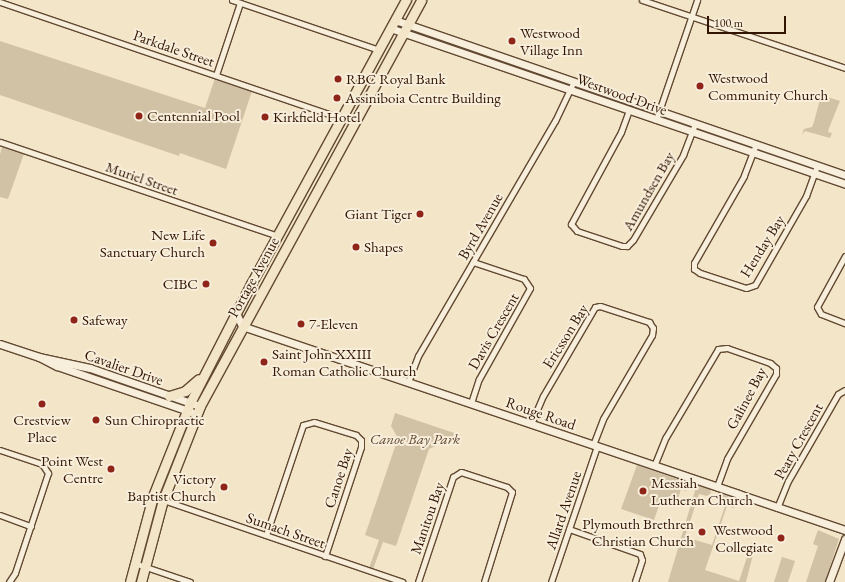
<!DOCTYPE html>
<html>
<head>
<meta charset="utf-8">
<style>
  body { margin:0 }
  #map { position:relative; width:845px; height:582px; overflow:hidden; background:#f3e5c7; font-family:"EB Garamond",serif }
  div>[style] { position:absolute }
  .green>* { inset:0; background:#d2c2a5 }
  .roads { filter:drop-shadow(1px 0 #624932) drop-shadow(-1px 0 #624932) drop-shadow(0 1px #624932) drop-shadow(0 -1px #624932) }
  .street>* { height:5px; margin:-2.5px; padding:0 2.5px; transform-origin:2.5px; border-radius:2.5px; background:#f7eedb }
  .secondary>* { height:7px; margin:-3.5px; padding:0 3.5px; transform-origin:3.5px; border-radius:3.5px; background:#f7eedb }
  .highway>* { height:9px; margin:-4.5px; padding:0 4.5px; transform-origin:4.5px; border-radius:4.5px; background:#f3e5c7 }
  .dots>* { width:11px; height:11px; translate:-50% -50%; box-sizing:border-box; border:2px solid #f7eedb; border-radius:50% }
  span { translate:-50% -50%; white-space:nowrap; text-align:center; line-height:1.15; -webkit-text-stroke:4px #f7eedb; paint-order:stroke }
  .poi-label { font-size:15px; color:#321501 }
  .left { translate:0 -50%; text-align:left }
  .right { translate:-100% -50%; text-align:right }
  .street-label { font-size:15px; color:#321501 }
  .park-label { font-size:15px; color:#624932; font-style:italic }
  .scale { position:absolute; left:707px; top:16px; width:79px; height:18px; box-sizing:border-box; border:2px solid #321501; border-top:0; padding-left:5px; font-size:12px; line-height:14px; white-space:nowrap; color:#321501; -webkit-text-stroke:3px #f7eedb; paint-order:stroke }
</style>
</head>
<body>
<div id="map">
  <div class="green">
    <div style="clip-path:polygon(407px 24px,519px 63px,516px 71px,403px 33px)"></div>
    <div style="clip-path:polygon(0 41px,205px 108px,216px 75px,253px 88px,226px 169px,180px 153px,179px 156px,0 95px)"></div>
    <div style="clip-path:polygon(574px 81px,845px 175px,845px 184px,570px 89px)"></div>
    <div style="clip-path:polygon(821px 95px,840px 101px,829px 128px,828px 132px,832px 133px,830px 138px,805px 131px,802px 135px,804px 129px,812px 127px,814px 122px)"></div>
    <div style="clip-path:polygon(3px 144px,25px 151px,8px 199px,0 197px,0 154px)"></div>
    <div style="clip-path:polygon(395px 413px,460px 435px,429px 449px,396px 546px,383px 542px,372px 572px,368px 571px,379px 540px,365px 535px,398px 438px,391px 426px)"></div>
    <div style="clip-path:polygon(637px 465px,690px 483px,686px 491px,681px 489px,677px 502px,662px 497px,654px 520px,621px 509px)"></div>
    <div style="clip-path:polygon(697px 484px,710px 489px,711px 493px,707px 496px,699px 494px,685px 537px,712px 545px,726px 503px,718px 500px,718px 493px,736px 498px,734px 508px,727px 506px,705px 570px,739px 581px,752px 542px,756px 543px,746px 582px,668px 582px)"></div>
    <div style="clip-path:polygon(818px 530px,839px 539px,825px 582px,806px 582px,818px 546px,813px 544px)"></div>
    <div style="clip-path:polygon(782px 557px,795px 561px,788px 582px,774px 582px)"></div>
  </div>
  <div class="roads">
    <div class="street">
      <div style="left:232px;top:0;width:155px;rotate:18.8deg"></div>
      <div style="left:642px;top:0;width:214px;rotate:18.5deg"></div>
      <div style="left:0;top:2px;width:360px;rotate:18.8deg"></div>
      <div style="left:216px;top:75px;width:76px;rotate:-71.6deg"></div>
      <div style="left:629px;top:110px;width:23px;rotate:110deg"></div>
      <div style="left:621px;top:132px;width:105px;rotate:118.5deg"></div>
      <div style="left:571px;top:224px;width:9px;rotate:49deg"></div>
      <div style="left:577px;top:231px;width:47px;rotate:18.4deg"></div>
      <div style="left:622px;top:246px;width:5px"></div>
      <div style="left:627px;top:246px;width:8px;rotate:-45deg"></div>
      <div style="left:633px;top:240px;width:99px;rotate:-59.5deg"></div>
      <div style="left:683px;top:155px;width:34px;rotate:-69deg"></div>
      <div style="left:656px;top:120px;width:127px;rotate:-71.1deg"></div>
      <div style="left:0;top:142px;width:293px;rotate:18.7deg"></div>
      <div style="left:756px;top:144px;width:34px;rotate:111deg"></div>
      <div style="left:744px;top:176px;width:100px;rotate:119.9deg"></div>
      <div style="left:694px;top:263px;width:6px;rotate:90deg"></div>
      <div style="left:694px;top:269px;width:7px;rotate:34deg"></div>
      <div style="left:700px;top:273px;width:48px;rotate:18.1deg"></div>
      <div style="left:746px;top:288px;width:9px;rotate:-18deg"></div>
      <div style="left:755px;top:285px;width:103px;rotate:-60.2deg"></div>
      <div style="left:806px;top:196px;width:33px;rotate:-70deg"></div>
      <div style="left:845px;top:256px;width:58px;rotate:118.8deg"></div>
      <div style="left:817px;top:307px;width:8px;rotate:60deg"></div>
      <div style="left:821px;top:314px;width:26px;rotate:21deg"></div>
      <div style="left:408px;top:382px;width:28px;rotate:-69deg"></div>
      <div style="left:418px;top:356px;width:272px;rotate:-59.8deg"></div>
      <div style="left:555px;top:121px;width:44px;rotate:-64.6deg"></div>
      <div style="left:471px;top:403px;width:25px;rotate:-72deg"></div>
      <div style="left:479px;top:379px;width:104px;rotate:-60.7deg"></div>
      <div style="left:530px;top:288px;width:11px;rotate:-124deg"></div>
      <div style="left:524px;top:279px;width:54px;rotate:-161.6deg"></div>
      <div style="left:531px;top:424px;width:30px;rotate:-67deg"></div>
      <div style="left:543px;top:396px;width:103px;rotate:-59.7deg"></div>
      <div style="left:595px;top:307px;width:5px;rotate:-11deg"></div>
      <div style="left:600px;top:306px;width:52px;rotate:18.1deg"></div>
      <div style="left:649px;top:322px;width:7px;rotate:56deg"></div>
      <div style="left:653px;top:328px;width:7px;rotate:98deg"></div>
      <div style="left:652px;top:335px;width:97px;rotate:120.3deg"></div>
      <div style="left:603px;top:419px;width:28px;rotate:111deg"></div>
      <div style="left:0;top:450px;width:44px;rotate:18.4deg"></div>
      <div style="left:42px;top:464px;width:11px;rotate:56deg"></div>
      <div style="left:48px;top:473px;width:105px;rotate:108.3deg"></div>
      <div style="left:15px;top:573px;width:11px;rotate:124deg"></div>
      <div style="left:654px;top:466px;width:31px;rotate:-68deg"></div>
      <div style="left:666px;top:437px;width:102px;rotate:-59.4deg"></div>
      <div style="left:718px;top:349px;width:9px;rotate:-6deg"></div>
      <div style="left:727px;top:348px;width:46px;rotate:19.2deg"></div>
      <div style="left:770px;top:363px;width:8px;rotate:40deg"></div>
      <div style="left:776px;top:368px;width:6px;rotate:90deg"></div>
      <div style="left:776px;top:374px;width:98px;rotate:120deg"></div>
      <div style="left:727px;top:459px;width:30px;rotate:110deg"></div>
      <div style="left:163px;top:500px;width:253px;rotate:18.9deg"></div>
      <div style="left:777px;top:508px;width:29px;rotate:-68deg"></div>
      <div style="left:788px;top:481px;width:100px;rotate:-60.1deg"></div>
      <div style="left:838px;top:394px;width:8px;rotate:-30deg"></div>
      <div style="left:0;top:515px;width:33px;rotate:20deg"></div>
      <div style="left:569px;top:529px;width:75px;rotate:19.4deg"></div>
      <div style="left:640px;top:554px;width:6px;rotate:72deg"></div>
      <div style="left:642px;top:560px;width:23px;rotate:108deg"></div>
      <div style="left:266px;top:535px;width:116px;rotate:-71.4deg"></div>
      <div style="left:303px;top:425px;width:11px;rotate:-15deg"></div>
      <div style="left:314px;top:422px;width:44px;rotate:17.2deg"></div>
      <div style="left:356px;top:435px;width:7px;rotate:45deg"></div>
      <div style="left:361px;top:440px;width:7px;rotate:90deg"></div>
      <div style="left:361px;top:447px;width:115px;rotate:108.3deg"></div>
      <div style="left:134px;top:563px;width:59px;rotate:18.7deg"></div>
      <div style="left:418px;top:582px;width:111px;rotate:-71.6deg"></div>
      <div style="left:453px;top:477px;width:9px;rotate:-32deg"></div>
      <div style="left:461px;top:472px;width:48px;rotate:18.1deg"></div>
      <div style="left:507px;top:487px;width:7px;rotate:45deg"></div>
      <div style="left:512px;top:492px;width:94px;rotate:107.3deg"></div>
      <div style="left:551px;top:582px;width:144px;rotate:-71.3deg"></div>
    </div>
    <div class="secondary">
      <div style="left:395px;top:20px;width:476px;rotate:19deg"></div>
      <div style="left:390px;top:28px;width:481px;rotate:18.9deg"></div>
      <div style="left:236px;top:313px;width:14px;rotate:65deg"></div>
      <div style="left:242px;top:326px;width:637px;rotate:18.69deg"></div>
      <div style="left:0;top:344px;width:41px;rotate:18.4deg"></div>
      <div style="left:39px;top:357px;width:52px;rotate:12.2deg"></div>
      <div style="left:90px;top:368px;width:116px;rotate:19.1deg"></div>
      <div style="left:39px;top:357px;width:20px;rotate:27deg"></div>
      <div style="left:57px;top:366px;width:142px;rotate:18.9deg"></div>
      <div style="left:829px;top:582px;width:46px;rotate:-69.6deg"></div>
    </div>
    <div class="highway">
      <div style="left:169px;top:396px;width:17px;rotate:-17deg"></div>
      <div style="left:185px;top:391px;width:18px;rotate:-41deg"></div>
      <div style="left:130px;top:582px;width:89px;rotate:-75deg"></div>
      <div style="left:153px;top:496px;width:100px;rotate:-68.3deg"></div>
      <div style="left:190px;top:403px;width:134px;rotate:-62.9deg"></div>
      <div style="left:251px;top:284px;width:324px;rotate:-61.4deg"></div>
      <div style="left:141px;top:582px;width:85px;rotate:-75deg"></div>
      <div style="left:163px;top:500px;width:101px;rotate:-68.5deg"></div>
      <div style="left:200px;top:406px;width:462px;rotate:-61.4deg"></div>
    </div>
  </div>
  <div class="dots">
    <div style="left:512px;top:41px;background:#8f2418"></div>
    <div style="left:338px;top:79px;background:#8f2418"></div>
    <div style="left:700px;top:86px;background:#8f2418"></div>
    <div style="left:337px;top:98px;background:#8f2418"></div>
    <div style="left:139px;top:116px;background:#8f2418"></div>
    <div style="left:265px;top:117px;background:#8f2418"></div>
    <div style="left:420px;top:214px;background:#8f2418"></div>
    <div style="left:213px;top:243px;background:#8f2418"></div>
    <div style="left:356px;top:247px;background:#8f2418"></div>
    <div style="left:206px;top:284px;background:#8f2418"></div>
    <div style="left:74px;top:320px;background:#8f2418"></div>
    <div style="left:301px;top:324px;background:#8f2418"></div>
    <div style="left:264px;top:362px;background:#8f2418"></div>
    <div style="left:42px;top:404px;background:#8f2418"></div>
    <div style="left:96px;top:420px;background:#8f2418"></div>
    <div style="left:111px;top:469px;background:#8f2418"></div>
    <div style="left:224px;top:487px;background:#8f2418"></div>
    <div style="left:643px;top:491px;background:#8f2418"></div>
    <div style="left:702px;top:532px;background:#8f2418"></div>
    <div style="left:781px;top:538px;background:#8f2418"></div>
  </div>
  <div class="poi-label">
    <span class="left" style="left:520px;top:41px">Westwood<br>Village Inn</span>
    <span class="left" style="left:708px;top:86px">Westwood<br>Community Church</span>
    <span class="left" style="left:346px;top:79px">RBC Royal Bank</span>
    <span class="left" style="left:345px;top:98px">Assiniboia Centre Building</span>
    <span class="left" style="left:147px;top:116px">Centennial Pool</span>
    <span class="left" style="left:273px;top:117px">Kirkfield Hotel</span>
    <span class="right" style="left:412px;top:214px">Giant Tiger</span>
    <span class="right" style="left:205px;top:243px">New Life<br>Sanctuary Church</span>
    <span class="left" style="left:364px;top:247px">Shapes</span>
    <span class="right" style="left:198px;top:284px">CIBC</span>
    <span class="left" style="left:82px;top:320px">Safeway</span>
    <span class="left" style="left:309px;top:324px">7-Eleven</span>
    <span class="left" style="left:272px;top:362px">Saint John XXIII<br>Roman Catholic Church</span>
    <span style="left:42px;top:428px">Crestview<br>Place</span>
    <span class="left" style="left:105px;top:420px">Sun Chiropractic</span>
    <span class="right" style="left:103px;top:469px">Point West<br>Centre</span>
    <span class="right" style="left:216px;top:487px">Victory<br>Baptist Church</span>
    <span class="left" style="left:651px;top:491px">Messiah<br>Lutheran Church</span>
    <span class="right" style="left:694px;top:532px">Plymouth Brethren<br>Christian Church</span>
    <span class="right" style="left:773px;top:538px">Westwood<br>Collegiate</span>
  </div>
  <div class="street-label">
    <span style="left:174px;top:48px;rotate:19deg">Parkdale Street</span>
    <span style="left:622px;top:94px;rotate:20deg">Westwood Drive</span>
    <span style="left:142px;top:178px;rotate:19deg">Muriel Street</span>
    <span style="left:648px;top:191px;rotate:-60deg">Amundsen Bay</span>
    <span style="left:480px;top:226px;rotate:-60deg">Byrd Avenue</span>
    <span style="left:762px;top:246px;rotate:-58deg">Henday Bay</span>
    <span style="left:253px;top:277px;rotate:-61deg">Portage Avenue</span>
    <span style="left:493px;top:331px;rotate:-60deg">Davis Crescent</span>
    <span style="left:565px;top:336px;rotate:-58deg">Ericsson Bay</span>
    <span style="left:124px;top:367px;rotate:19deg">Cavalier Drive</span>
    <span style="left:746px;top:398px;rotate:-62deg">Galinee Bay</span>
    <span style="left:541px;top:413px;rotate:19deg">Rouge Road</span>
    <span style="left:798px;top:441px;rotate:-61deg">Peary Crescent</span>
    <span style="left:338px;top:478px;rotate:-72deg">Canoe Bay</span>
    <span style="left:563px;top:510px;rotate:-71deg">Allard Avenue</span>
    <span style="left:427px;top:518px;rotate:-71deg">Manitou Bay</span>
    <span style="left:286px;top:530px;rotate:19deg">Sumach Street</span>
  </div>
  <div class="park-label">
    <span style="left:415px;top:439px">Canoe Bay Park</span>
  </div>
  <div class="scale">100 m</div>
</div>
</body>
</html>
